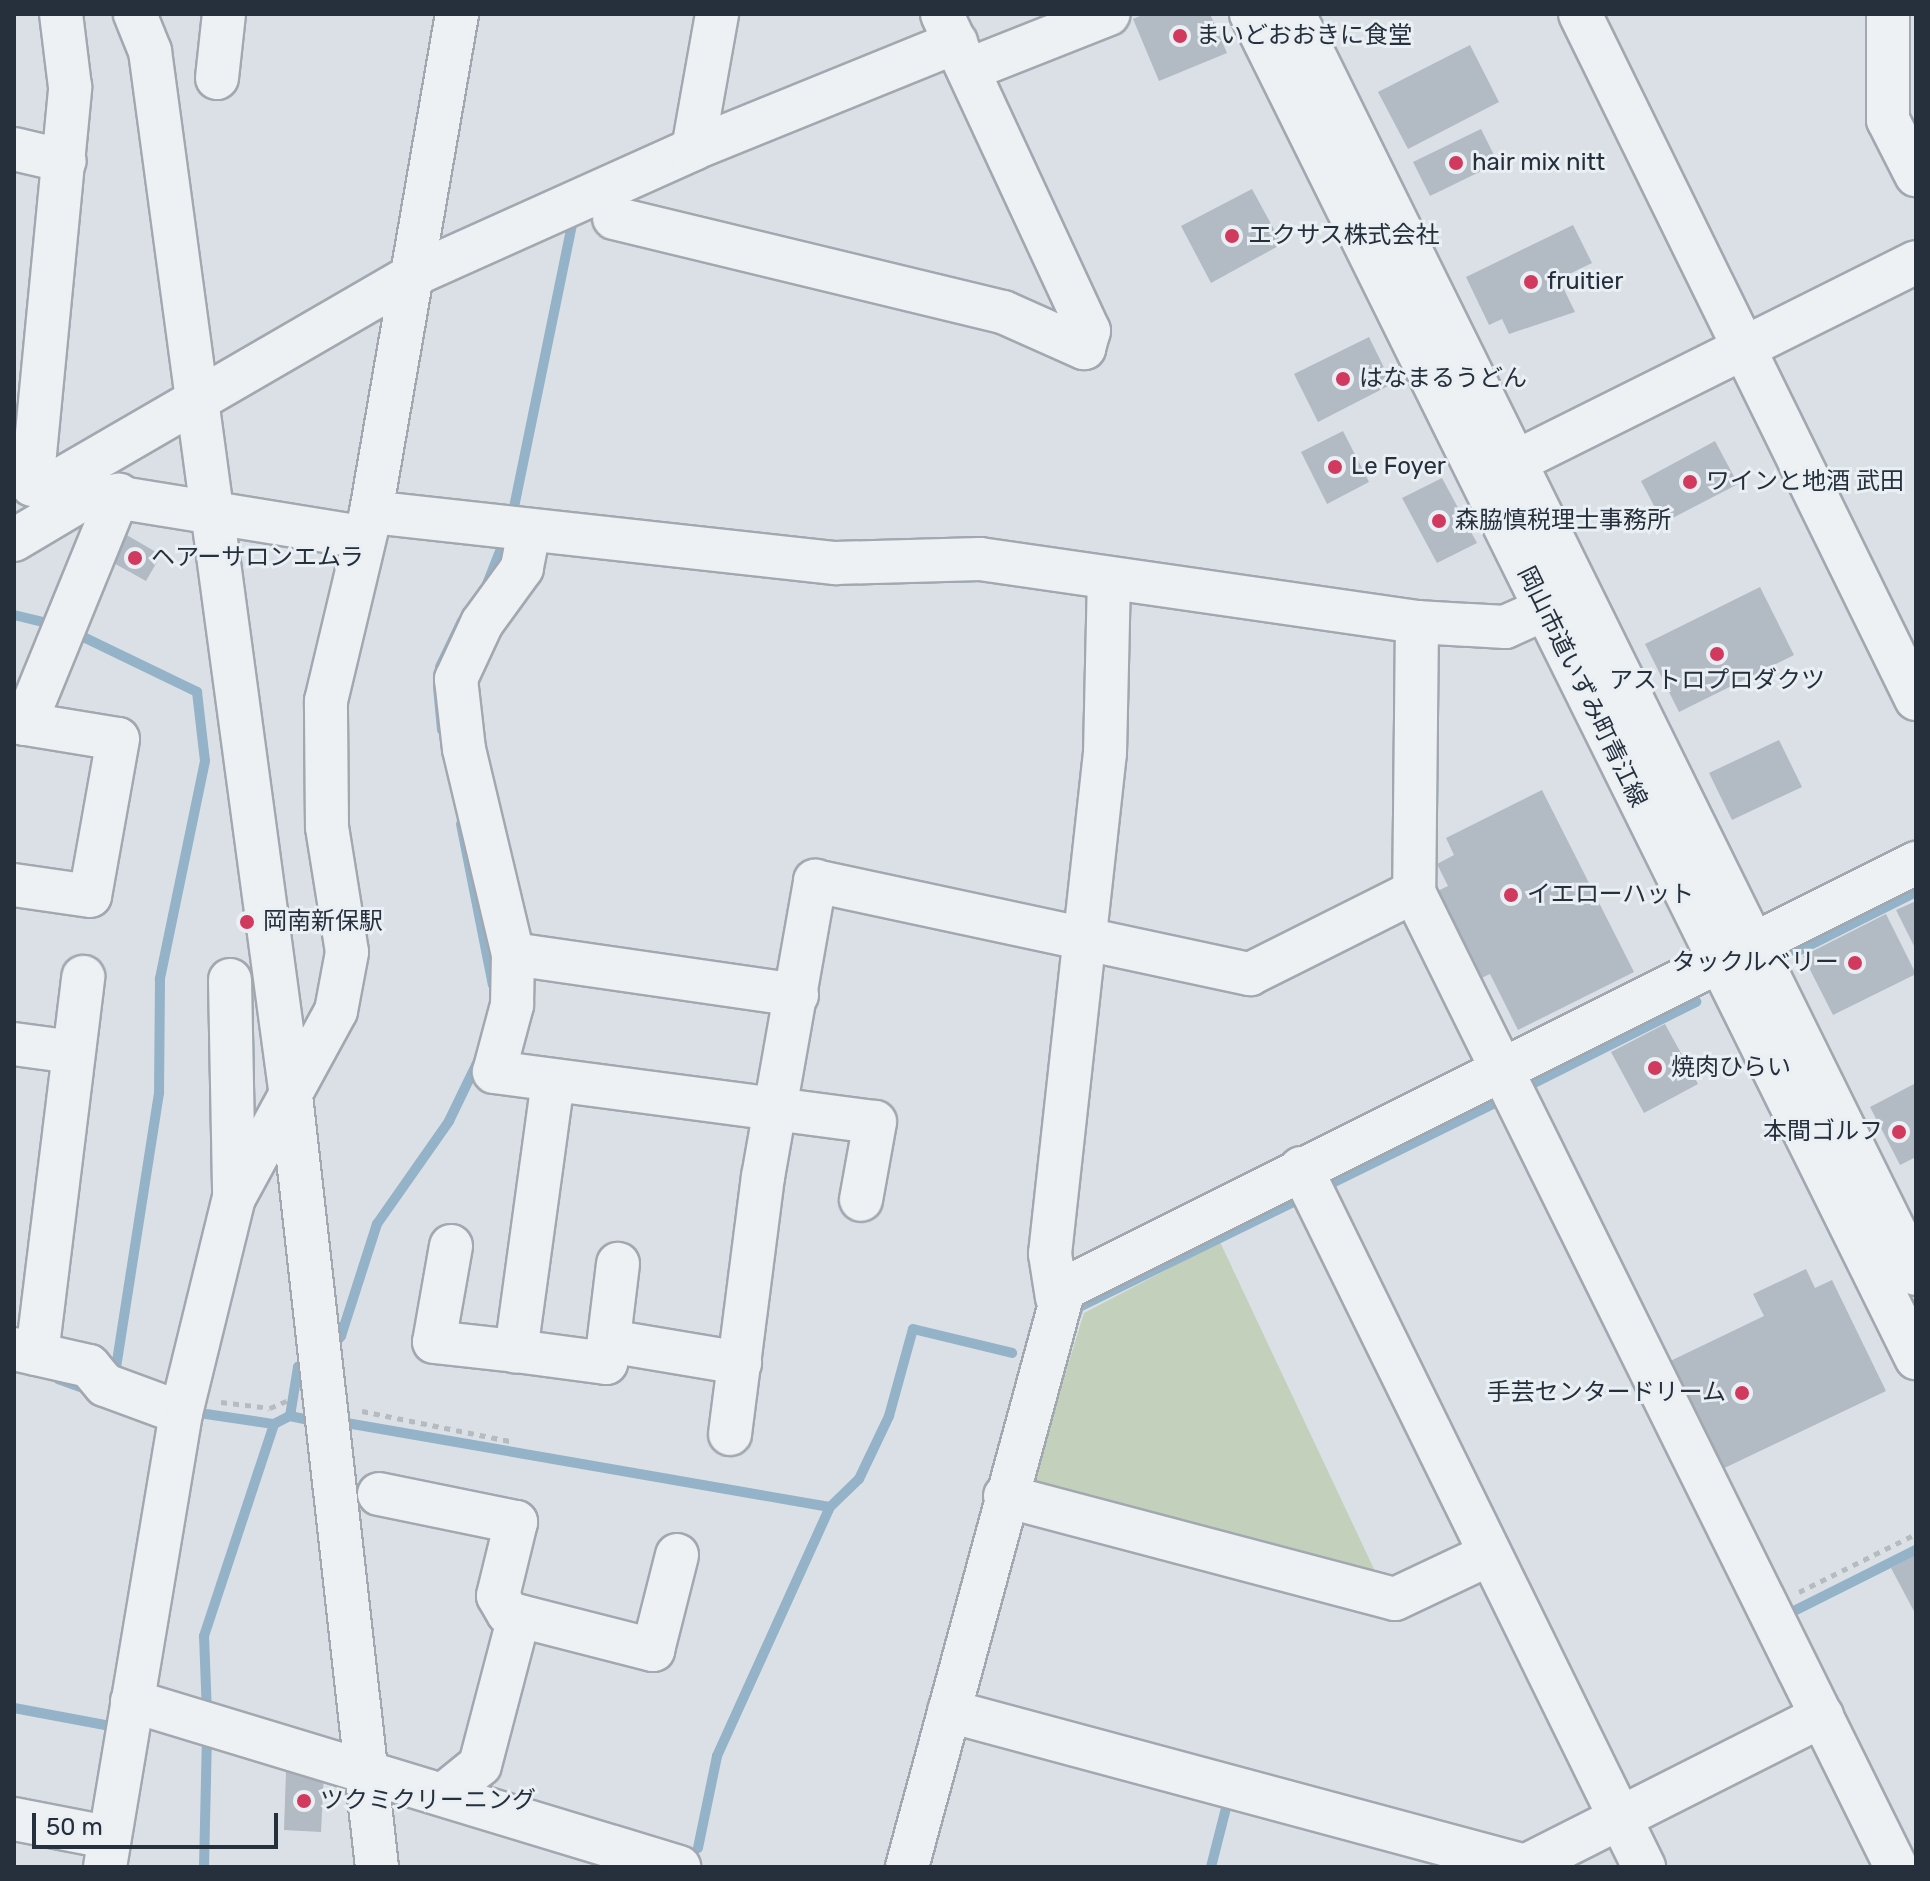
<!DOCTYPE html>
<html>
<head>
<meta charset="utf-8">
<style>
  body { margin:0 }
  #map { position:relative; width:1930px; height:1881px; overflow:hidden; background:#dbe0e6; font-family:Rubik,"Noto Sans JP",sans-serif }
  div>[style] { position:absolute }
  .green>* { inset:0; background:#c3d0bc }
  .stream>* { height:10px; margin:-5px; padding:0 5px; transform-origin:5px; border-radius:5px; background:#94b2c8 }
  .building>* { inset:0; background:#b2bac3 }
  .path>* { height:5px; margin-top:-2.5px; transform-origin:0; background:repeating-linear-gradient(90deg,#b6bbc0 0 6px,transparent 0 12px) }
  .roads { filter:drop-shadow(2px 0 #a1a8b0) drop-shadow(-2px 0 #a1a8b0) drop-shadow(0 2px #a1a8b0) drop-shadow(0 -2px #a1a8b0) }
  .minor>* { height:42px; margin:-21px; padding:0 21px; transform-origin:21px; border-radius:21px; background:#eef1f4 }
  .dots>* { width:22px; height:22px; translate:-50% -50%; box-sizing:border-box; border:4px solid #eaeff4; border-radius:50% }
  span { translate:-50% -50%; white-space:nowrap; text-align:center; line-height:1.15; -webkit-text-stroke:6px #eaeff4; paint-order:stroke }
  .poi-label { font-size:24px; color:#25303c }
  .left { translate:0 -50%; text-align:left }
  .right { translate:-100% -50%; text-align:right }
  .street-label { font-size:24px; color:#25303c }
  .frame { position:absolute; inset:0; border:16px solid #25303c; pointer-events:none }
  .scale { position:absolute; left:32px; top:1813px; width:246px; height:36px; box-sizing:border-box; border:4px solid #25303c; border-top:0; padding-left:10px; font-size:24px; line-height:28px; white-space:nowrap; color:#25303c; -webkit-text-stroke:6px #eaeff4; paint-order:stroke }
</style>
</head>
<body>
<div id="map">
  <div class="green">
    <div style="clip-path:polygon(1220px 1242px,1382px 1586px,1031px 1484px,1084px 1313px)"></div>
  </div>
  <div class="stream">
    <div style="left:512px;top:517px;width:307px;rotate:-78.4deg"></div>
    <div style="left:487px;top:584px;width:52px;rotate:-68.4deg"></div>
    <div style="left:14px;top:615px;width:42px;rotate:13.7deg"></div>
    <div style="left:73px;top:632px;width:138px;rotate:25.8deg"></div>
    <div style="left:197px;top:692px;width:69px;rotate:83.4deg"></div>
    <div style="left:205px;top:761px;width:223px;rotate:101.7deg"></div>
    <div style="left:160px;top:979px;width:114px;rotate:90.5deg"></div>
    <div style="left:159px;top:1093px;width:278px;rotate:98.9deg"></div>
    <div style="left:440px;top:667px;width:51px;rotate:-64.4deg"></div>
    <div style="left:438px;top:687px;width:43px;rotate:84.7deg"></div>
    <div style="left:461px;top:824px;width:164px;rotate:78.8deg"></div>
    <div style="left:1796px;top:952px;width:134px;rotate:-26.6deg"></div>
    <div style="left:1522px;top:1089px;width:195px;rotate:-26.6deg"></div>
    <div style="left:1322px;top:1188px;width:204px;rotate:-26.2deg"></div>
    <div style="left:1076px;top:1316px;width:9px;rotate:-72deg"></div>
    <div style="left:1079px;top:1307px;width:250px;rotate:-26.1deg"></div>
    <div style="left:331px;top:1348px;width:16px;rotate:-50deg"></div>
    <div style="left:341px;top:1336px;width:118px;rotate:-72.2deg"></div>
    <div style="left:377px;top:1224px;width:126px;rotate:-55deg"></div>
    <div style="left:449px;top:1121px;width:69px;rotate:-64.2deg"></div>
    <div style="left:58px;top:1379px;width:23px;rotate:20deg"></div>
    <div style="left:206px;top:1414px;width:69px;rotate:8.4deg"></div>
    <div style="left:274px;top:1424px;width:18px;rotate:-27deg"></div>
    <div style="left:290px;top:1416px;width:30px;rotate:12deg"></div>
    <div style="left:290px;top:1416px;width:50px;rotate:-80.7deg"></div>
    <div style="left:298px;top:1367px;width:14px;rotate:-30deg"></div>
    <div style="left:335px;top:1421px;width:502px;rotate:9.86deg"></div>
    <div style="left:1782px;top:1617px;width:150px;rotate:-26.6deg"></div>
    <div style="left:14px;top:1708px;width:98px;rotate:10.6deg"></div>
    <div style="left:207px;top:1714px;width:78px;rotate:-92.2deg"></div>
    <div style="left:204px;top:1636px;width:223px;rotate:-71.7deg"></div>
    <div style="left:698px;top:1848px;width:94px;rotate:-78.3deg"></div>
    <div style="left:717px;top:1756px;width:273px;rotate:-65.6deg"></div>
    <div style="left:830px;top:1507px;width:40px;rotate:-44deg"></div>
    <div style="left:859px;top:1479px;width:70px;rotate:-64.5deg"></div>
    <div style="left:889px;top:1416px;width:90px;rotate:-74.6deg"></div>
    <div style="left:913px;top:1329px;width:102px;rotate:13.6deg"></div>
    <div style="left:204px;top:1867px;width:132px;rotate:-88.7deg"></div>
    <div style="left:1211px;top:1867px;width:65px;rotate:-75.7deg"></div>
    <div style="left:1227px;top:1804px;width:10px;rotate:17deg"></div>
  </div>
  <div class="building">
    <div style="clip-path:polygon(1145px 14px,1210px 14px,1227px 53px,1159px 81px,1133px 19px)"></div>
    <div style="clip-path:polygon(1470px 45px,1499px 102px,1408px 149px,1378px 92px)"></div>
    <div style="clip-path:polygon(1481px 129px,1498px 163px,1430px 196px,1413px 162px)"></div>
    <div style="clip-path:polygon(1252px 189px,1282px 244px,1211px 283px,1181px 226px)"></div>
    <div style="clip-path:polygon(1573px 225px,1592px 263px,1559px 279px,1575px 312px,1509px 334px,1502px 319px,1489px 325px,1466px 277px)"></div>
    <div style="clip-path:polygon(1369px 337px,1392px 384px,1318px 422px,1294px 374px)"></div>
    <div style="clip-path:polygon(1343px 431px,1369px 482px,1327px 504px,1301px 452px)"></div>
    <div style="clip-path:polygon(1715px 441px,1738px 484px,1663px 523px,1641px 481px)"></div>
    <div style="clip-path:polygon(1442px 478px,1477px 543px,1437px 563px,1402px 498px)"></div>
    <div style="clip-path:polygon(125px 534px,161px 555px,146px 581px,110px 561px)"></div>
    <div style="clip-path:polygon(1760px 587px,1794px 655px,1679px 712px,1645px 644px)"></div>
    <div style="clip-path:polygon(1779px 740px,1802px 787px,1732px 820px,1709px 773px)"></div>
    <div style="clip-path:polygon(1542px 790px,1634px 972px,1518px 1030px,1490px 974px,1475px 981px,1431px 894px,1448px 886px,1437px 864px,1454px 855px,1446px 838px)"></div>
    <div style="clip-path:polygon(1916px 901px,1916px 950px,1896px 910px)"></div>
    <div style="clip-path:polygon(1886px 914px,1916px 974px,1833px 1015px,1803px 956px)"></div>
    <div style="clip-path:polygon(1665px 1024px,1698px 1084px,1644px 1113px,1611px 1052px)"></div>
    <div style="clip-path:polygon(1916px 1083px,1916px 1157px,1900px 1165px,1870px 1107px)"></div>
    <div style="clip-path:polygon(1806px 1269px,1815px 1288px,1832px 1280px,1886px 1391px,1714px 1473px,1662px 1365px,1764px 1316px,1753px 1294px)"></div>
    <div style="clip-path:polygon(1916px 1555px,1916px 1615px,1891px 1568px)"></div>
    <div style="clip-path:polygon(286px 1771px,324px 1772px,321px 1832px,284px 1830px)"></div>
  </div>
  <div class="path">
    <div style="left:221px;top:1402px;width:49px;rotate:7deg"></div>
    <div style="left:270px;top:1408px;width:21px;rotate:-23deg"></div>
    <div style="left:362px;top:1411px;width:155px;rotate:11.5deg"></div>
    <div style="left:1799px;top:1592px;width:131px;rotate:-26.4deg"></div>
  </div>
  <div class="roads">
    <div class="minor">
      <div style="left:135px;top:14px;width:40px;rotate:68deg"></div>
      <div style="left:150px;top:51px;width:1054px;rotate:82.32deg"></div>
      <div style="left:291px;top:1096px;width:776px;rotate:83.64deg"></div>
      <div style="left:1251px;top:14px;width:1500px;rotate:63.67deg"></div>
      <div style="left:1294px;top:14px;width:1405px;rotate:63.73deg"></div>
      <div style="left:1580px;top:14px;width:763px;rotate:63.87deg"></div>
      <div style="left:1888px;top:14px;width:106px;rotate:90deg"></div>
      <div style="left:1888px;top:120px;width:62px;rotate:63deg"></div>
      <div style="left:970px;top:69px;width:149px;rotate:-21.6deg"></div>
      <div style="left:217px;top:78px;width:64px;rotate:-83.8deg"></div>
      <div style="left:14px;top:149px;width:52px;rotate:13.2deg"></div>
      <div style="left:693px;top:149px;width:137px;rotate:-79.9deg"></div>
      <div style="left:614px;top:218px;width:400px;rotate:13.6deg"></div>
      <div style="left:1003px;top:312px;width:89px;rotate:24deg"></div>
      <div style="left:1084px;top:348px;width:18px;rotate:-74deg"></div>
      <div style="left:1089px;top:331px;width:349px;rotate:-114.9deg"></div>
      <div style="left:1489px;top:475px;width:477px;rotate:-26.5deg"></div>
      <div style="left:32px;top:485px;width:400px;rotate:-84.5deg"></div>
      <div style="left:70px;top:87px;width:74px;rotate:-97deg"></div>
      <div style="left:41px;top:485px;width:326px;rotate:9.2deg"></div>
      <div style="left:49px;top:486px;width:419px;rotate:-30.1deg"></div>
      <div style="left:411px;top:276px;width:309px;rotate:-24.2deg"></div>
      <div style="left:693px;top:149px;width:284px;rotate:-22.1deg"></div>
      <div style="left:371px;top:512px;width:467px;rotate:6.3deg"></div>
      <div style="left:835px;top:563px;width:145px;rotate:-1.6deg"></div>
      <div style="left:980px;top:559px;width:442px;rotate:8.2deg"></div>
      <div style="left:1417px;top:622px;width:88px;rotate:3.3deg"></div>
      <div style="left:1505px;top:627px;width:42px;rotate:-24.1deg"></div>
      <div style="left:529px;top:531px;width:38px;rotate:101deg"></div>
      <div style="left:522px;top:568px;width:68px;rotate:126deg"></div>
      <div style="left:482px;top:623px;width:62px;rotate:114.9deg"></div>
      <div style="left:456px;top:679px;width:70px;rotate:83.5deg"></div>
      <div style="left:464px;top:749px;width:211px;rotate:76.6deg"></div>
      <div style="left:513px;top:954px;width:287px;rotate:8.2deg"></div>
      <div style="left:14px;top:540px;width:94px;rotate:-30.7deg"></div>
      <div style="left:1417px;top:622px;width:270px;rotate:90.6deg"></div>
      <div style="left:1414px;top:892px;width:1088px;rotate:63.69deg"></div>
      <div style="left:14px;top:722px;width:105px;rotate:9.3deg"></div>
      <div style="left:118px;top:739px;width:159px;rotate:100.1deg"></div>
      <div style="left:90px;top:896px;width:77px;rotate:-171.8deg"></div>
      <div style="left:25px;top:724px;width:248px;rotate:-67.8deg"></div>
      <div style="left:513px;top:954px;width:51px;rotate:91.1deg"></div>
      <div style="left:512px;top:1005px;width:69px;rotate:105deg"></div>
      <div style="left:494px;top:1072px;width:384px;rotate:7.5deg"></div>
      <div style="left:875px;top:1122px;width:79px;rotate:100.2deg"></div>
      <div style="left:230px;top:980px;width:217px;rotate:88.9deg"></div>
      <div style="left:14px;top:1044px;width:60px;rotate:7.7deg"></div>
      <div style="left:553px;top:1081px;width:273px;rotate:97.8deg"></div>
      <div style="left:516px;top:1351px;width:91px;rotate:7.6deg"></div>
      <div style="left:606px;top:1363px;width:100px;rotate:-83.1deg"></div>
      <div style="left:1301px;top:1168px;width:779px;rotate:63.86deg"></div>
      <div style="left:451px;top:1246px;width:97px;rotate:100deg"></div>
      <div style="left:434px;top:1342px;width:82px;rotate:6.3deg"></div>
      <div style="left:1057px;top:1298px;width:45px;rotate:-99deg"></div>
      <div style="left:1050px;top:1254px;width:504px;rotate:-83.74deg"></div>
      <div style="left:1105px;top:753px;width:175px;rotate:-88.7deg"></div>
      <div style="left:609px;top:1341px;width:133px;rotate:9.5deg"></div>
      <div style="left:14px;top:1349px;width:77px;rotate:12.8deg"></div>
      <div style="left:89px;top:1366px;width:25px;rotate:50deg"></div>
      <div style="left:105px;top:1385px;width:81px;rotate:20.2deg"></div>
      <div style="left:37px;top:1354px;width:380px;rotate:-83deg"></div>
      <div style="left:730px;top:1434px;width:259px;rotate:-82.7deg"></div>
      <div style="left:763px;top:1177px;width:301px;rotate:-80deg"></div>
      <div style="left:815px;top:881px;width:445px;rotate:12.1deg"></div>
      <div style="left:1250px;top:974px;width:183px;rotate:-26.6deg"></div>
      <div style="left:379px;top:1494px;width:140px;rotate:11.6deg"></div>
      <div style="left:516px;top:1522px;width:76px;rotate:103.7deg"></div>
      <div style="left:498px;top:1596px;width:20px;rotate:60deg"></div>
      <div style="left:508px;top:1613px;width:150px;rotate:14.3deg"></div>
      <div style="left:653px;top:1650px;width:98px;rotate:-75.8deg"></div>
      <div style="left:1005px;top:1496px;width:403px;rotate:14.8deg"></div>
      <div style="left:1395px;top:1599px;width:105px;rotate:-25.3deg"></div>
      <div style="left:132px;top:1701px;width:572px;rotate:16.88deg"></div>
      <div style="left:949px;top:1711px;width:596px;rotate:15.06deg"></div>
      <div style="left:1525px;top:1866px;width:333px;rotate:-26.8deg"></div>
      <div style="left:444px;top:1794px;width:46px;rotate:-38.9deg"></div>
      <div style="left:480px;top:1765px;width:154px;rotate:-75.3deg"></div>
      <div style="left:14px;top:1819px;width:95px;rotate:11deg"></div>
      <div style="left:105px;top:1867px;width:460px;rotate:-80.5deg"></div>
      <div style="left:181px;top:1413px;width:221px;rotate:-76.2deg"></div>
      <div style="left:234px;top:1198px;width:213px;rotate:-61.4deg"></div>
      <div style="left:336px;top:1011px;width:60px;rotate:-79.4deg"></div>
      <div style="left:347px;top:952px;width:127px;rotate:-99.1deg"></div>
      <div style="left:327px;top:827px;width:126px;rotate:-90.5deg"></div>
      <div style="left:326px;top:701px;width:194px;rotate:-76.6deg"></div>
      <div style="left:371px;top:512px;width:505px;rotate:-80.2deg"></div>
      <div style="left:907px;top:1867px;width:599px;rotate:-74.8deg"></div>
      <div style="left:1064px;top:1289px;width:953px;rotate:-26.57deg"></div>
    </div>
  </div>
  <div class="dots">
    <div style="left:1180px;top:36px;background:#d2395f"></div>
    <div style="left:1456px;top:163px;background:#d2395f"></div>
    <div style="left:1232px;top:236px;background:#d2395f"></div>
    <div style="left:1531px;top:282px;background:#d2395f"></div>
    <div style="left:1343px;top:379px;background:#d2395f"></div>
    <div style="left:1335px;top:467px;background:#d2395f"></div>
    <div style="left:1690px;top:482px;background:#d2395f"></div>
    <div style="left:1439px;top:521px;background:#d2395f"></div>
    <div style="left:135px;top:558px;background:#d2395f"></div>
    <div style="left:1717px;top:654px;background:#d2395f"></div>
    <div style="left:1511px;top:895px;background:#d2395f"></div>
    <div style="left:247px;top:922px;background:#d2395f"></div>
    <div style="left:1855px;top:963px;background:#d2395f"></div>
    <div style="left:1655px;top:1068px;background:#d2395f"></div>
    <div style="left:1899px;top:1132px;background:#d2395f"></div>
    <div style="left:1742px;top:1393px;background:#d2395f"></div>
    <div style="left:304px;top:1801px;background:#d2395f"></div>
  </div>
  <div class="poi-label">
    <span class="left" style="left:1196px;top:36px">まいどおおきに食堂</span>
    <span class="left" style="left:1472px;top:163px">hair mix nitt</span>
    <span class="left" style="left:1248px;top:236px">エクサス株式会社</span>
    <span class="left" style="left:1547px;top:282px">fruitier</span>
    <span class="left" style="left:1359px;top:379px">はなまるうどん</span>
    <span class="left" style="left:1351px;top:467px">Le Foyer</span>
    <span class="left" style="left:1706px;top:482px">ワインと地酒 武田</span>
    <span class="left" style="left:1455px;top:521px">森脇慎税理士事務所</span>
    <span class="left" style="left:151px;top:558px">ヘアーサロンエムラ</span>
    <span style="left:1717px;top:681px">アストロプロダクツ</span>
    <span class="left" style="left:1527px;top:895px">イエローハット</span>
    <span class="left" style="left:263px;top:922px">岡南新保駅</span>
    <span class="right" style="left:1839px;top:963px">タックルベリー</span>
    <span class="left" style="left:1671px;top:1068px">焼肉ひらい</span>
    <span class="right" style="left:1883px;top:1132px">本間ゴルフ</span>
    <span class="right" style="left:1726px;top:1393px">手芸センタードリーム</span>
    <span class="left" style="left:320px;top:1801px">ツクミクリーニング</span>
  </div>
  <div class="street-label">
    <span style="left:1582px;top:687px;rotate:64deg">岡山市道いずみ町青江線</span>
  </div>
  <div class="frame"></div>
  <div class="scale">50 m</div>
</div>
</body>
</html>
